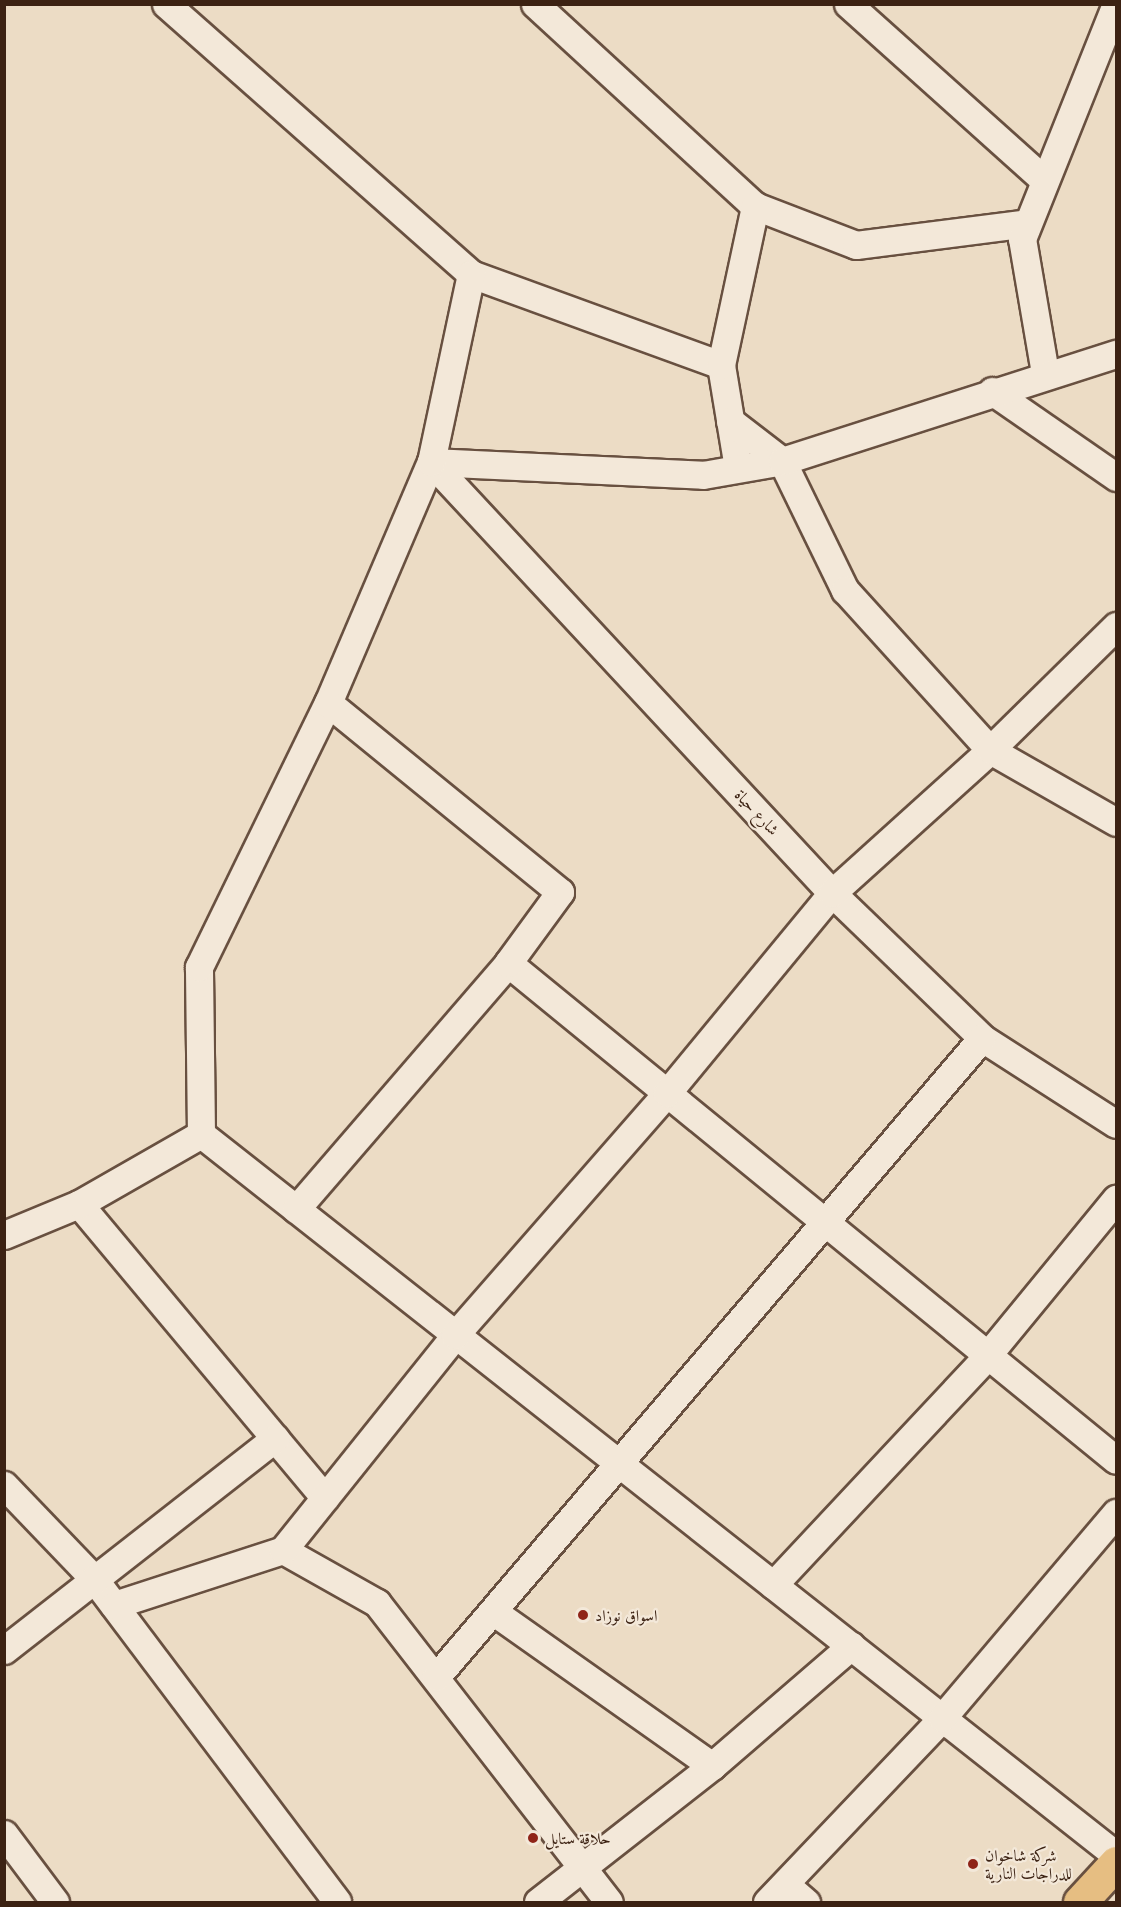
<!DOCTYPE html>
<html>
<head>
<meta charset="utf-8">
<style>
  body { margin:0 }
  #map { position:relative; width:1121px; height:1907px; overflow:hidden; background:#ecdcc5; font-family:"Libre Caslon Text",Amiri,serif }
  div>[style] { position:absolute }
  .roads { filter:drop-shadow(2px 0 #685040) drop-shadow(-2px 0 #685040) drop-shadow(0 2px #685040) drop-shadow(0 -2px #685040) }
  .minor>* { height:27px; margin:-13.5px; padding:0 13.5px; transform-origin:13.5px; border-radius:13.5px; background:#f3e8d9 }
  .primary>* { height:33px; margin:-16.5px; padding:0 16.5px; transform-origin:16.5px; border-radius:16.5px; background:#e6be82 }
  .dots>* { width:16px; height:16px; translate:-50% -50%; box-sizing:border-box; border:3px solid #f3e8d9; border-radius:50% }
  span { translate:-50% -50%; white-space:nowrap; text-align:center; line-height:1.15; -webkit-text-stroke:4.5px #f3e8d9; paint-order:stroke }
  .street-label { font-size:16px; color:#3c2213 }
  .poi-label { font-size:16px; color:#3c2213 }
  .left { translate:0 -50%; text-align:left }
  .frame { position:absolute; inset:0; border:6px solid #3c2213; pointer-events:none }
</style>
</head>
<body>
<div id="map">
  <div class="roads">
    <div class="minor">
      <div style="left:166px;top:4px;width:407px;rotate:41.5deg"></div>
      <div style="left:471px;top:274px;width:266px;rotate:20deg"></div>
      <div style="left:721px;top:365px;width:104px;rotate:80.6deg"></div>
      <div style="left:535px;top:4px;width:299px;rotate:42.6deg"></div>
      <div style="left:755px;top:206px;width:108px;rotate:21.1deg"></div>
      <div style="left:856px;top:245px;width:173px;rotate:-7.3deg"></div>
      <div style="left:848px;top:4px;width:263px;rotate:41.9deg"></div>
      <div style="left:721px;top:365px;width:163px;rotate:-77.9deg"></div>
      <div style="left:1045px;top:373px;width:136px;rotate:-99.7deg"></div>
      <div style="left:1022px;top:239px;width:253px;rotate:-68.2deg"></div>
      <div style="left:992px;top:391px;width:151px;rotate:34.7deg"></div>
      <div style="left:730px;top:421px;width:66px;rotate:37.6deg"></div>
      <div style="left:782px;top:461px;width:144px;rotate:64deg"></div>
      <div style="left:845px;top:590px;width:216px;rotate:47.8deg"></div>
      <div style="left:990px;top:750px;width:145px;rotate:29.7deg"></div>
      <div style="left:431px;top:462px;width:589px;rotate:47.07deg"></div>
      <div style="left:832px;top:893px;width:209px;rotate:44deg"></div>
      <div style="left:982px;top:1038px;width:159px;rotate:32.7deg"></div>
      <div style="left:431px;top:462px;width:272px;rotate:2.7deg"></div>
      <div style="left:703px;top:475px;width:80px;rotate:-10deg"></div>
      <div style="left:782px;top:461px;width:351px;rotate:-17.8deg"></div>
      <div style="left:508px;top:963px;width:785px;rotate:39.26deg"></div>
      <div style="left:201px;top:1134px;width:1165px;rotate:38.24deg"></div>
      <div style="left:201px;top:1134px;width:167px;rotate:-90.7deg"></div>
      <div style="left:199px;top:967px;width:294px;rotate:-64deg"></div>
      <div style="left:328px;top:703px;width:262px;rotate:-66.9deg"></div>
      <div style="left:431px;top:462px;width:192px;rotate:-78deg"></div>
      <div style="left:79px;top:1204px;width:383px;rotate:50.1deg"></div>
      <div style="left:296px;top:1209px;width:325px;rotate:-49.2deg"></div>
      <div style="left:508px;top:963px;width:88px;rotate:-53.8deg"></div>
      <div style="left:560px;top:892px;width:299px;rotate:-140.8deg"></div>
      <div style="left:4px;top:1235px;width:81px;rotate:-22.5deg"></div>
      <div style="left:79px;top:1204px;width:141px;rotate:-29.8deg"></div>
      <div style="left:4px;top:1485px;width:130px;rotate:46.2deg"></div>
      <div style="left:94px;top:1579px;width:404px;rotate:53deg"></div>
      <div style="left:283px;top:1550px;width:108px;rotate:29.4deg"></div>
      <div style="left:377px;top:1603px;width:378px;rotate:52.2deg"></div>
      <div style="left:773px;top:1585px;width:312px;rotate:-46.9deg"></div>
      <div style="left:986px;top:1357px;width:205px;rotate:-50.6deg"></div>
      <div style="left:114px;top:1605px;width:178px;rotate:-18deg"></div>
      <div style="left:283px;top:1550px;width:275px;rotate:-51.3deg"></div>
      <div style="left:455px;top:1335px;width:322px;rotate:-48.8deg"></div>
      <div style="left:667px;top:1093px;width:259px;rotate:-50.5deg"></div>
      <div style="left:832px;top:893px;width:213px;rotate:-42.1deg"></div>
      <div style="left:990px;top:750px;width:177px;rotate:-44.5deg"></div>
      <div style="left:494px;top:1612px;width:267px;rotate:35.2deg"></div>
      <div style="left:4px;top:1650px;width:344px;rotate:-38deg"></div>
      <div style="left:436px;top:1677px;width:840px;rotate:-49.49deg"></div>
      <div style="left:4px;top:1834px;width:85px;rotate:53.1deg"></div>
      <div style="left:785px;top:1884px;width:28px;rotate:41deg"></div>
      <div style="left:538px;top:1902px;width:221px;rotate:-38deg"></div>
      <div style="left:712px;top:1766px;width:184px;rotate:-40.8deg"></div>
      <div style="left:767px;top:1902px;width:254px;rotate:-46.4deg"></div>
      <div style="left:942px;top:1718px;width:269px;rotate:-49.7deg"></div>
    </div>
    <div class="primary">
      <div style="left:1080px;top:1902px;width:53px;rotate:-47.3deg"></div>
    </div>
  </div>
  <div class="dots">
    <div style="left:583px;top:1615px;background:#8f2418"></div>
    <div style="left:533px;top:1838px;background:#8f2418"></div>
    <div style="left:973px;top:1864px;background:#8f2418"></div>
  </div>
  <div class="street-label">
    <span style="left:757px;top:812px;rotate:47deg">شارع حياة</span>
  </div>
  <div class="poi-label">
    <span class="left" style="left:595px;top:1615px">اسواق نوزاد</span>
    <span class="left" style="left:545px;top:1838px">حلاقة ستايل</span>
    <span class="left" style="left:985px;top:1864px">شركة شاخوان<br>للدراجات النارية</span>
  </div>
  <div class="frame"></div>
</div>
</body>
</html>
